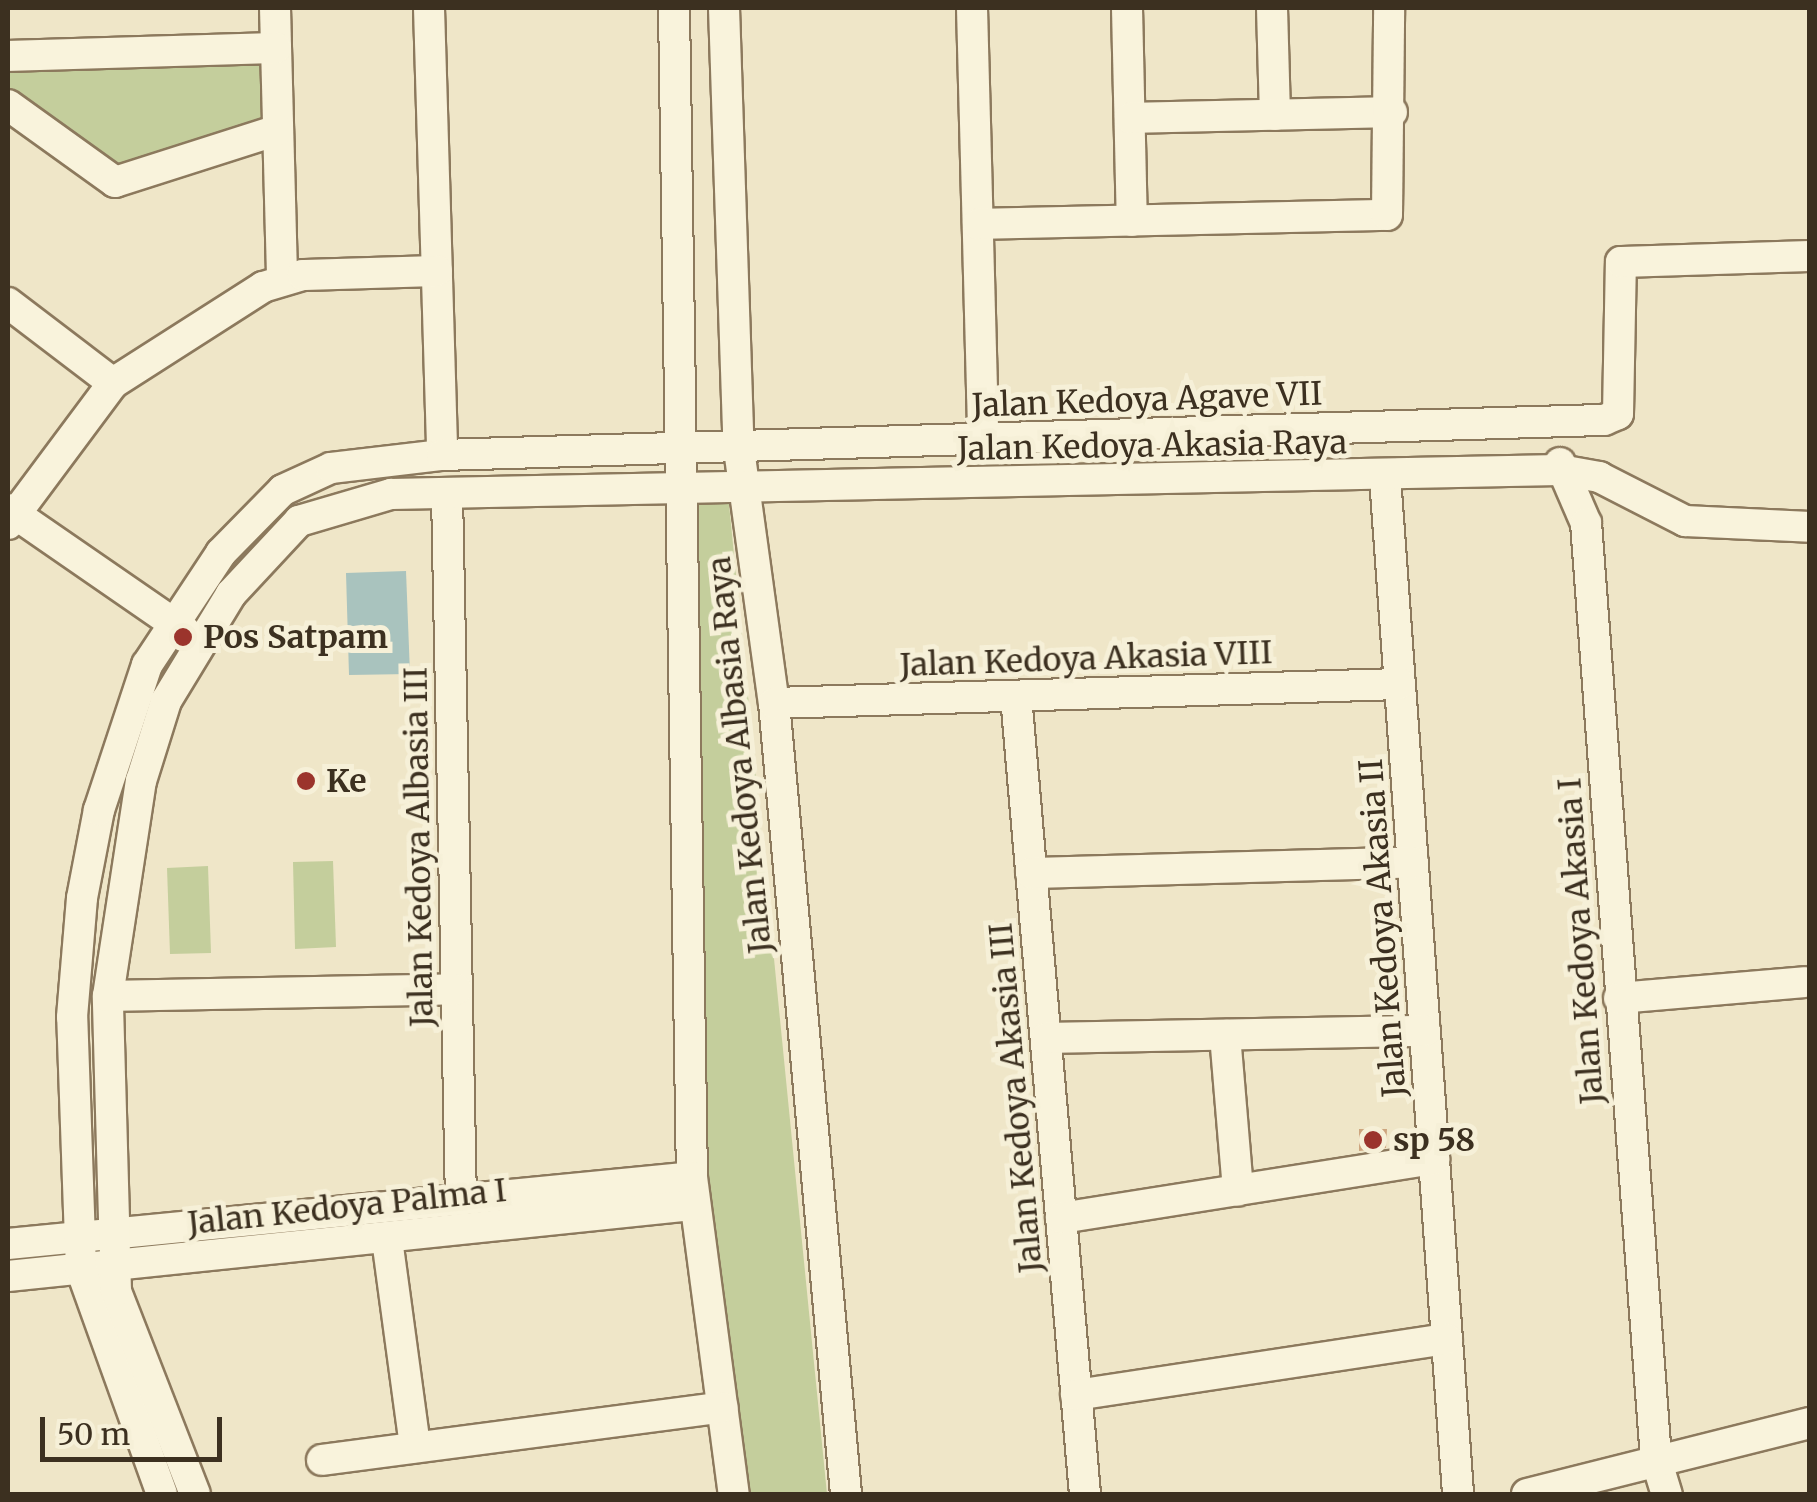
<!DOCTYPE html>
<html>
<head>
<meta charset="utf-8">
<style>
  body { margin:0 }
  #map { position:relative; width:1817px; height:1502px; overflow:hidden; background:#efe6c8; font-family:Merriweather,serif }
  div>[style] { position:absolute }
  .green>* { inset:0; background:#c4ce9c }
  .water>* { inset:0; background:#a9c3be }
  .building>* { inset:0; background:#cda57e }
  .roads { filter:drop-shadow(2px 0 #8c795d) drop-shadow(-2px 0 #8c795d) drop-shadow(0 2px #8c795d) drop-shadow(0 -2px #8c795d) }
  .minor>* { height:30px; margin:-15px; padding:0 15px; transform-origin:15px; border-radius:15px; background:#f9f3dc }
  .dots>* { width:28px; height:28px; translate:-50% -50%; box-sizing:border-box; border:5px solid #f6f0d8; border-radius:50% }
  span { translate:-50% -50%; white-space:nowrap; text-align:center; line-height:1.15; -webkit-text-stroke:10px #f6f0d8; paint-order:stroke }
  .street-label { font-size:32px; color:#3c3020 }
  .poi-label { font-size:32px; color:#3c3020; font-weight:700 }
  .left { translate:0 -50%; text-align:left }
  .frame { position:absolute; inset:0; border:10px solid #3c3020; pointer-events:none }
  .scale { position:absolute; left:40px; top:1417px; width:182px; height:45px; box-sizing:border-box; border:5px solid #3c3020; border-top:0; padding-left:12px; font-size:30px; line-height:35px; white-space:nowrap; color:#3c3020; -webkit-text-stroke:8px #f6f0d8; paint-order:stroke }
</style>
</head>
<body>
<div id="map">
  <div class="green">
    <div style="clip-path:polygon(270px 56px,269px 125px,135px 180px,8px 88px,8px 57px)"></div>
    <div style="clip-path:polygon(728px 494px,827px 1494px,749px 1494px,699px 1180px,674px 495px)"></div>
    <div style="clip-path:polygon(333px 861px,336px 947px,295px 949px,293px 862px)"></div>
    <div style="clip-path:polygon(208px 866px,211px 953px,170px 954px,167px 868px)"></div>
  </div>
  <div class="water">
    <div style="clip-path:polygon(406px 571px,410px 674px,349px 675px,346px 573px)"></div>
  </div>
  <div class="building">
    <div style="clip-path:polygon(1359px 1129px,1387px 1129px,1386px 1148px,1359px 1151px)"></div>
  </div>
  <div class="roads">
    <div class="minor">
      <div style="left:275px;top:8px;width:271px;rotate:88.5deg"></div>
      <div style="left:429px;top:8px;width:447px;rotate:88.3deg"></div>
      <div style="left:674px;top:8px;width:1169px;rotate:89.12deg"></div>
      <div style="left:692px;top:1177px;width:320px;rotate:82.5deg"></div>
      <div style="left:724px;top:8px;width:441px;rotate:88.1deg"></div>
      <div style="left:739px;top:449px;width:256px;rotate:82.2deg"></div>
      <div style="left:774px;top:703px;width:794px;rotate:84.8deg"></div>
      <div style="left:972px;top:8px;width:432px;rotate:88.5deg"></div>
      <div style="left:1127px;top:8px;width:213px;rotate:88.7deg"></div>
      <div style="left:1272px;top:8px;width:107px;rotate:88.4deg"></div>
      <div style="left:8px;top:56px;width:268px;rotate:-1.7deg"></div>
      <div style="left:8px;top:105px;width:132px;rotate:35.7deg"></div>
      <div style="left:115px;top:182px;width:171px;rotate:-17.7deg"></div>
      <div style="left:1130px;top:118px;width:262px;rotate:-1.3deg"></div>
      <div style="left:978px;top:224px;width:409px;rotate:-1.3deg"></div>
      <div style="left:1387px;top:215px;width:207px;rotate:-89.4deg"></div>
      <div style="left:8px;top:303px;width:132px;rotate:37.3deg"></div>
      <div style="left:1560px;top:463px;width:65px;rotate:66.6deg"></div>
      <div style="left:1586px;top:523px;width:939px;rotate:85.72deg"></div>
      <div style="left:1656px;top:1459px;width:37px;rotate:73deg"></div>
      <div style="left:1385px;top:477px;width:1020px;rotate:85.89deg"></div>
      <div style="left:447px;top:493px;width:707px;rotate:88.87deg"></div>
      <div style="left:8px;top:509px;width:215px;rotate:34.6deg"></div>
      <div style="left:8px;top:524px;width:176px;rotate:-53.3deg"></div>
      <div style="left:113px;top:383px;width:178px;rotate:-32.6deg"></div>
      <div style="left:263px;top:287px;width:42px;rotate:-16.7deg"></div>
      <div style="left:303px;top:275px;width:134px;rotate:-1.7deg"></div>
      <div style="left:1016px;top:696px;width:801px;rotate:85.06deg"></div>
      <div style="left:774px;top:703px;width:626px;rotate:-1.74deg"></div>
      <div style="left:1031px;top:873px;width:382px;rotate:-1.6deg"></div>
      <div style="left:108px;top:996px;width:349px;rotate:-1.1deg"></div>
      <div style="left:1619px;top:998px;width:186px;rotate:-4.9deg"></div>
      <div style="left:1225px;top:1035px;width:156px;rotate:85.2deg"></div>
      <div style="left:1046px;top:1038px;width:379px;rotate:-1.1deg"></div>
      <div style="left:1061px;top:1218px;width:378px;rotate:-9deg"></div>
      <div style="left:387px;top:1239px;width:210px;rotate:82.3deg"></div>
      <div style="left:8px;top:1244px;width:687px;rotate:-5.59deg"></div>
      <div style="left:8px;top:1276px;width:690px;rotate:-5.91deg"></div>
      <div style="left:1076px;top:1395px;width:375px;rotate:-8.6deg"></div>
      <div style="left:322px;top:1460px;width:404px;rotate:-7.5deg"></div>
      <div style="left:162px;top:1494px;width:239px;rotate:-109.8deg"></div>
      <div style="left:81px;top:1269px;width:252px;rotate:-92deg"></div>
      <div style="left:72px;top:1017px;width:119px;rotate:-85.2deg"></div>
      <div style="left:82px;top:898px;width:90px;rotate:-79.1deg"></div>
      <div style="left:99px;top:810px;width:153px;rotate:-71.7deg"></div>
      <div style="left:147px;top:665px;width:134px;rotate:-56.5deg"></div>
      <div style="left:221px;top:553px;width:88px;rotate:-45.5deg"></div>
      <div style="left:283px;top:490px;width:53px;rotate:-24.6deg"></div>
      <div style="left:331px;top:468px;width:112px;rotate:-6.7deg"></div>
      <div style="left:442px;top:455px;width:1163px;rotate:-1.73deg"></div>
      <div style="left:1604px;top:420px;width:15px;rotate:-23deg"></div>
      <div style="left:1618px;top:414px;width:152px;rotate:-88.9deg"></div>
      <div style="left:1621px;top:262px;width:189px;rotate:-1.8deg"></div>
      <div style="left:195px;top:1494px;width:218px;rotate:-111.3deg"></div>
      <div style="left:116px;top:1291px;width:295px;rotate:-91.6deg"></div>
      <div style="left:108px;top:996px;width:218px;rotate:-81.3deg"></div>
      <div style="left:141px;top:781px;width:84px;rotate:-72.6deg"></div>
      <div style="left:166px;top:701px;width:125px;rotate:-58.7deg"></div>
      <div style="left:231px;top:594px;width:100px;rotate:-47deg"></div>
      <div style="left:299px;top:521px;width:96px;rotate:-16.4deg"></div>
      <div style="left:391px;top:494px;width:1169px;rotate:-1.18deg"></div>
      <div style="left:1560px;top:470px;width:40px;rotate:10deg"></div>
      <div style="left:1599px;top:477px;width:97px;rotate:27.1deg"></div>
      <div style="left:1685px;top:521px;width:125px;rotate:2.7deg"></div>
      <div style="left:1527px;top:1494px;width:292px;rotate:-14.1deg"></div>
    </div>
  </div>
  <div class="dots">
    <div style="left:183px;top:637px;background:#9b342c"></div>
    <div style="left:306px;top:781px;background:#9b342c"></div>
    <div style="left:1373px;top:1140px;background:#9b342c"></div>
  </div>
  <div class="street-label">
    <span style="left:1147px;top:400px;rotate:-2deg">Jalan Kedoya Agave VII</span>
    <span style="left:1152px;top:446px;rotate:-1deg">Jalan Kedoya Akasia Raya</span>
    <span style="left:1086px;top:659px;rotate:-2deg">Jalan Kedoya Akasia VIII</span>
    <span style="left:740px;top:755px;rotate:-96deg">Jalan Kedoya Albasia Raya</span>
    <span style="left:419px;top:847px;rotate:-91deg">Jalan Kedoya Albasia III</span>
    <span style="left:1383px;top:928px;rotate:-94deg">Jalan Kedoya Akasia II</span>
    <span style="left:1581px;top:941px;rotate:-94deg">Jalan Kedoya Akasia I</span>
    <span style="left:1016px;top:1098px;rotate:-95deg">Jalan Kedoya Akasia III</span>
    <span style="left:347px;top:1207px;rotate:-6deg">Jalan Kedoya Palma I</span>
  </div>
  <div class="poi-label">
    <span class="left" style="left:203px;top:637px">Pos Satpam</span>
    <span class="left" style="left:326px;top:781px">Ke</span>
    <span class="left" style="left:1393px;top:1140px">sp 58</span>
  </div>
  <div class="frame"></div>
  <div class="scale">50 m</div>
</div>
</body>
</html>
